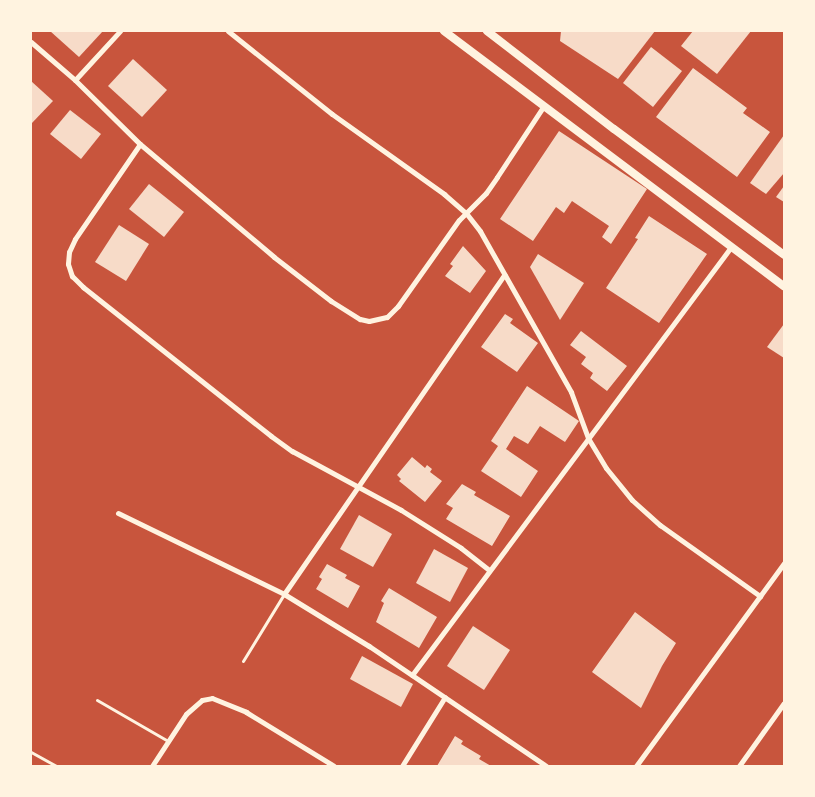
<!DOCTYPE html>
<html>
<head>
<meta charset="utf-8">
<style>
  body { margin:0 }
  #map { position:relative; width:815px; height:797px; overflow:hidden; background:#c8553d; font-family:"Work Sans",sans-serif }
  div>[style] { position:absolute }
  .building>* { inset:0; background:#f7dbc8 }
  .service>* { height:3px; margin:-1.5px; padding:0 1.5px; transform-origin:1.5px; border-radius:1.5px; background:#fff3e0 }
  .minor>* { height:5px; margin:-2.5px; padding:0 2.5px; transform-origin:2.5px; border-radius:2.5px; background:#fff3e0 }
  .secondary>* { height:8px; margin:-4px; padding:0 4px; transform-origin:4px; border-radius:4px; background:#fff3e0 }
  span { translate:-50% -50%; white-space:nowrap; text-align:center; line-height:1.15; -webkit-text-stroke:4.5px #fff3e0; paint-order:stroke }
  .frame { position:absolute; inset:0; border:32px solid #fff3e0; pointer-events:none }
</style>
</head>
<body>
<div id="map">
  <div class="building">
    <div style="clip-path:polygon(50px 31px,103px 31px,79px 57px)"></div>
    <div style="clip-path:polygon(561px 31px,655px 31px,618px 79px,560px 41px)"></div>
    <div style="clip-path:polygon(693px 31px,751px 31px,717px 74px,681px 46px)"></div>
    <div style="clip-path:polygon(651px 47px,682px 71px,653px 107px,623px 83px)"></div>
    <div style="clip-path:polygon(133px 59px,167px 90px,142px 117px,108px 86px)"></div>
    <div style="clip-path:polygon(693px 68px,747px 108px,743px 113px,770px 132px,737px 177px,656px 117px)"></div>
    <div style="clip-path:polygon(31px 81px,53px 101px,31px 124px)"></div>
    <div style="clip-path:polygon(70px 110px,101px 134px,81px 159px,50px 134px)"></div>
    <div style="clip-path:polygon(559px 131px,647px 189px,611px 244px,602px 237px,609px 226px,572px 201px,564px 213px,556px 207px,533px 241px,500px 219px)"></div>
    <div style="clip-path:polygon(784px 135px,784px 173px,766px 194px,750px 183px)"></div>
    <div style="clip-path:polygon(149px 184px,184px 212px,164px 237px,129px 209px)"></div>
    <div style="clip-path:polygon(784px 186px,784px 202px,776px 197px)"></div>
    <div style="clip-path:polygon(649px 216px,707px 254px,659px 323px,606px 288px,638px 239px,635px 238px)"></div>
    <div style="clip-path:polygon(119px 225px,149px 244px,126px 281px,95px 262px)"></div>
    <div style="clip-path:polygon(463px 246px,486px 271px,470px 293px,445px 276px,453px 266px,450px 264px)"></div>
    <div style="clip-path:polygon(538px 254px,584px 283px,560px 320px,530px 267px)"></div>
    <div style="clip-path:polygon(505px 314px,513px 319px,510px 323px,538px 343px,517px 372px,481px 347px)"></div>
    <div style="clip-path:polygon(784px 324px,784px 358px,767px 347px)"></div>
    <div style="clip-path:polygon(581px 331px,627px 366px,607px 391px,590px 378px,593px 373px,581px 364px,586px 357px,570px 345px)"></div>
    <div style="clip-path:polygon(527px 386px,579px 421px,565px 442px,540px 426px,528px 444px,514px 436px,506px 449px,538px 471px,521px 497px,481px 471px,498px 446px,491px 441px)"></div>
    <div style="clip-path:polygon(412px 457px,425px 468px,427px 465px,432px 469px,430px 472px,442px 481px,425px 502px,399px 481px,401px 479px,397px 475px)"></div>
    <div style="clip-path:polygon(462px 484px,476px 492px,474px 495px,510px 516px,492px 546px,446px 519px,453px 508px,446px 504px)"></div>
    <div style="clip-path:polygon(359px 515px,392px 534px,373px 567px,340px 549px)"></div>
    <div style="clip-path:polygon(434px 549px,468px 568px,450px 602px,416px 583px)"></div>
    <div style="clip-path:polygon(327px 564px,347px 575px,345px 578px,360px 586px,348px 608px,316px 589px,322px 579px,319px 577px)"></div>
    <div style="clip-path:polygon(389px 588px,437px 617px,419px 648px,376px 622px,384px 603px,381px 601px)"></div>
    <div style="clip-path:polygon(635px 612px,676px 643px,662px 666px,641px 708px,592px 672px)"></div>
    <div style="clip-path:polygon(473px 626px,510px 650px,484px 690px,447px 666px)"></div>
    <div style="clip-path:polygon(362px 656px,413px 684px,401px 707px,350px 679px)"></div>
    <div style="clip-path:polygon(455px 736px,463px 741px,461px 744px,481px 756px,479px 759px,491px 766px,437px 766px)"></div>
  </div>
  <div class="service">
    <div style="left:243px;top:661px;width:79px;rotate:-58.5deg"></div>
    <div style="left:97px;top:700px;width:82px;rotate:30deg"></div>
    <div style="left:31px;top:752px;width:29px;rotate:29deg"></div>
  </div>
  <div class="minor">
    <div style="left:228px;top:31px;width:133px;rotate:38.6deg"></div>
    <div style="left:332px;top:114px;width:138px;rotate:35.5deg"></div>
    <div style="left:444px;top:194px;width:29px;rotate:41deg"></div>
    <div style="left:466px;top:213px;width:23px;rotate:52deg"></div>
    <div style="left:480px;top:231px;width:185px;rotate:60.5deg"></div>
    <div style="left:571px;top:392px;width:49px;rotate:69.7deg"></div>
    <div style="left:588px;top:438px;width:35px;rotate:59deg"></div>
    <div style="left:606px;top:468px;width:41px;rotate:50.9deg"></div>
    <div style="left:632px;top:500px;width:38px;rotate:42deg"></div>
    <div style="left:660px;top:525px;width:123px;rotate:35.4deg"></div>
    <div style="left:31px;top:42px;width:58px;rotate:40.8deg"></div>
    <div style="left:75px;top:80px;width:91px;rotate:44.6deg"></div>
    <div style="left:140px;top:144px;width:175px;rotate:40.1deg"></div>
    <div style="left:274px;top:257px;width:72px;rotate:37.7deg"></div>
    <div style="left:331px;top:301px;width:34px;rotate:32deg"></div>
    <div style="left:360px;top:319px;width:9px;rotate:13deg"></div>
    <div style="left:369px;top:321px;width:18px;rotate:-13deg"></div>
    <div style="left:387px;top:317px;width:16px;rotate:-45deg"></div>
    <div style="left:398px;top:306px;width:105px;rotate:-54.7deg"></div>
    <div style="left:459px;top:220px;width:38px;rotate:-45deg"></div>
    <div style="left:486px;top:193px;width:19px;rotate:-55deg"></div>
    <div style="left:497px;top:177px;width:84px;rotate:-56.7deg"></div>
    <div style="left:75px;top:80px;width:67px;rotate:-47.4deg"></div>
    <div style="left:140px;top:144px;width:115px;rotate:124.4deg"></div>
    <div style="left:75px;top:239px;width:14px;rotate:115deg"></div>
    <div style="left:69px;top:252px;width:12px;rotate:95deg"></div>
    <div style="left:68px;top:264px;width:13px;rotate:72deg"></div>
    <div style="left:72px;top:276px;width:16px;rotate:45deg"></div>
    <div style="left:83px;top:287px;width:240px;rotate:38.4deg"></div>
    <div style="left:271px;top:436px;width:26px;rotate:36deg"></div>
    <div style="left:292px;top:451px;width:124px;rotate:28.4deg"></div>
    <div style="left:401px;top:510px;width:71px;rotate:32.3deg"></div>
    <div style="left:461px;top:548px;width:36px;rotate:38deg"></div>
    <div style="left:118px;top:513px;width:185px;rotate:26deg"></div>
    <div style="left:284px;top:594px;width:100px;rotate:31.5deg"></div>
    <div style="left:369px;top:646px;width:214px;rotate:34.1deg"></div>
    <div style="left:284px;top:594px;width:388px;rotate:-55.4deg"></div>
    <div style="left:412px;top:675px;width:534px;rotate:-53.3deg"></div>
    <div style="left:152px;top:766px;width:62px;rotate:-56.8deg"></div>
    <div style="left:186px;top:714px;width:21px;rotate:-41deg"></div>
    <div style="left:202px;top:700px;width:10px;rotate:-11deg"></div>
    <div style="left:212px;top:698px;width:37px;rotate:22deg"></div>
    <div style="left:246px;top:712px;width:103px;rotate:31.5deg"></div>
    <div style="left:402px;top:766px;width:81px;rotate:-58.1deg"></div>
    <div style="left:636px;top:766px;width:251px;rotate:-53.9deg"></div>
    <div style="left:739px;top:766px;width:77px;rotate:-54.5deg"></div>
  </div>
  <div class="secondary">
    <div style="left:444px;top:31px;width:425px;rotate:36.9deg"></div>
    <div style="left:487px;top:31px;width:160px;rotate:37.7deg"></div>
    <div style="left:614px;top:129px;width:212px;rotate:36.5deg"></div>
  </div>
  <div class="frame"></div>
</div>
</body>
</html>
